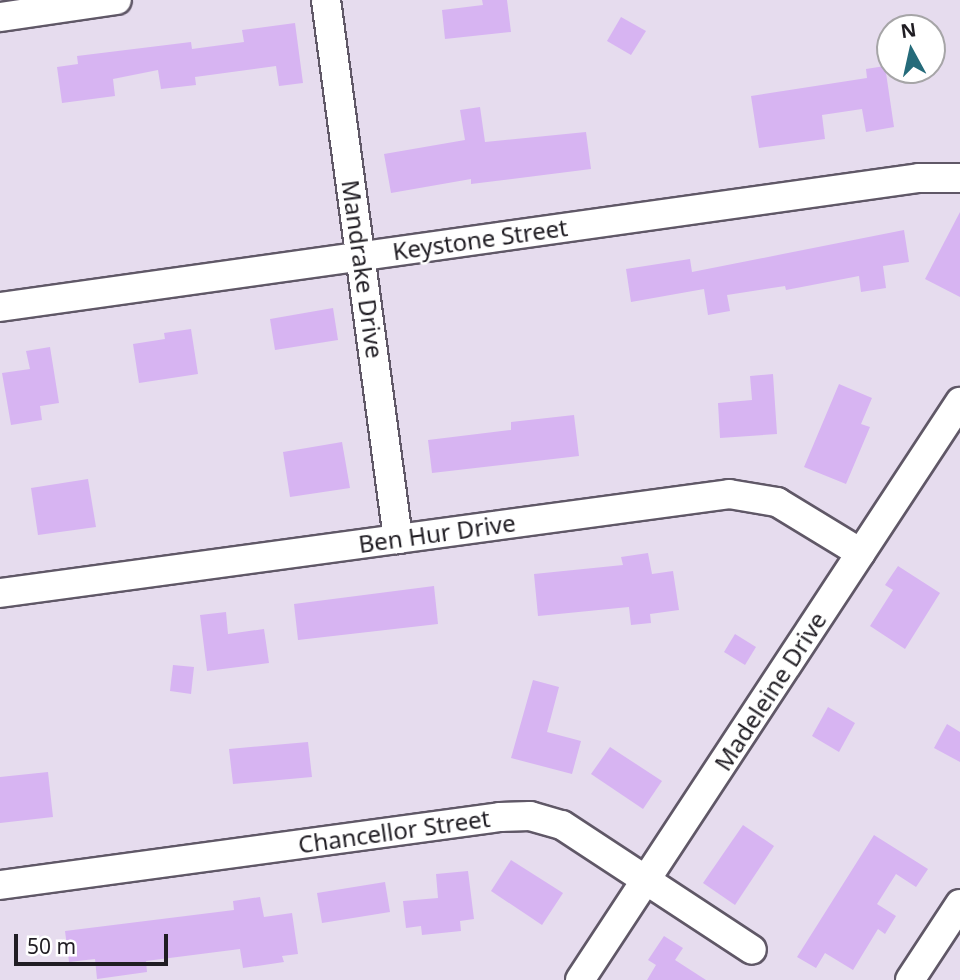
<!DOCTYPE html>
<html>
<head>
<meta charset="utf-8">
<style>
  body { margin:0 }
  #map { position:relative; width:960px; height:980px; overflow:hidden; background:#e6dcee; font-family:"Noto Sans",sans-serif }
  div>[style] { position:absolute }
  .building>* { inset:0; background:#d7b4f2 }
  .roads { filter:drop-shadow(2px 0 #605867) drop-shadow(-2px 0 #605867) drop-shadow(0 2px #605867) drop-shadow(0 -2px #605867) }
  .minor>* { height:28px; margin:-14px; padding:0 14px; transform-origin:14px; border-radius:14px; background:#fff }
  span { translate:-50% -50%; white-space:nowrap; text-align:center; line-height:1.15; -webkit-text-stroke:5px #fff; paint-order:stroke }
  .street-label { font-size:24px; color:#201d23 }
  .north { position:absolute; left:876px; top:14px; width:70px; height:70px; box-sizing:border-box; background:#fff; border:2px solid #a6a5a7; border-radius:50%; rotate:352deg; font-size:19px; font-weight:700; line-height:28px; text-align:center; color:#201d23 }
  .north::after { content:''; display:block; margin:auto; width:24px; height:32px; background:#256b7a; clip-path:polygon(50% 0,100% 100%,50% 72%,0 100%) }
  .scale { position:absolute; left:14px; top:934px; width:154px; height:32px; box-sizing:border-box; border:4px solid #201d23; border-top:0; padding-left:9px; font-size:21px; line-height:24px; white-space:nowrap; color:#201d23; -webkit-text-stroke:5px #fff; paint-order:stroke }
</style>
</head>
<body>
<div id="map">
  <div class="building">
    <div style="clip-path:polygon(482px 0,507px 0,511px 32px,445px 39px,442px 10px,483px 5px)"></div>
    <div style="clip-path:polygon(621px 17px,646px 31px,631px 55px,607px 41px)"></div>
    <div style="clip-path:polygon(295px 23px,303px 83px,279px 86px,276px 66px,195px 77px,196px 85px,161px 89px,158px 70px,113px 79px,115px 96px,62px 103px,57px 67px,78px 64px,77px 56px,191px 42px,192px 49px,244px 42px,242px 30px)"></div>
    <div style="clip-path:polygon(885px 66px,894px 127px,866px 132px,862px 109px,822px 115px,825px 139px,759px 148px,751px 96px,867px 78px,866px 69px)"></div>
    <div style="clip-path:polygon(480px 107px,485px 142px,586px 132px,591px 169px,471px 184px,471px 179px,391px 193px,384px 154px,465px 140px,460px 110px)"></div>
    <div style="clip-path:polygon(960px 212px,960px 297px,925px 279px)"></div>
    <div style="clip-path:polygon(904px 230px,909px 262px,883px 266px,886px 288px,861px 292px,859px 276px,786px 290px,785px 286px,727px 295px,730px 311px,708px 315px,704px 289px,631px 302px,626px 269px,690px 259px,692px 272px)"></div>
    <div style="clip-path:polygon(333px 308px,338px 340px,275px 350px,270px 319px)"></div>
    <div style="clip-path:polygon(191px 329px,198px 374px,139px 383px,133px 344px,165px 339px,164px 333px)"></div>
    <div style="clip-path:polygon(50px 347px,59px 403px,40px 406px,42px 420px,11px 425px,2px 373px,30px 369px,26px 351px)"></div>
    <div style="clip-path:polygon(773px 374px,777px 434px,720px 438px,718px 403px,752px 400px,750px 376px)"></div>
    <div style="clip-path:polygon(839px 384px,872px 398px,861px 424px,870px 427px,846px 484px,804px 467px)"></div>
    <div style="clip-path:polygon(574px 415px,579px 456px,432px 473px,428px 440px,511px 430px,511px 422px)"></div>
    <div style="clip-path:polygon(342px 442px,350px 488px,290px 497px,283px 452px)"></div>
    <div style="clip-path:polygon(88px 479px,96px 527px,38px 535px,31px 488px)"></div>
    <div style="clip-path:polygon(648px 553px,652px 574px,673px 571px,679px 610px,650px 614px,651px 623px,631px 625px,629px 607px,538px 616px,534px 574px,623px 565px,621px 557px)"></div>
    <div style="clip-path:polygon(898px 566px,940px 593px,905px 649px,870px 626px,893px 590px,885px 585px)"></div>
    <div style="clip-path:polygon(434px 586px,438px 624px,298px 640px,294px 604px)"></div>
    <div style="clip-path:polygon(226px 612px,228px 634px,264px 629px,269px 663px,207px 671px,200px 615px)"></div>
    <div style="clip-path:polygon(735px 634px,756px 647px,745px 665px,724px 652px)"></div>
    <div style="clip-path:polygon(173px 665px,194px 667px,191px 694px,170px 691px)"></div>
    <div style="clip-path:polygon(533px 680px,559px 687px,547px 732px,581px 741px,572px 774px,511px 758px)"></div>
    <div style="clip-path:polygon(828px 707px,855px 723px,839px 752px,812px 736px)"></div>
    <div style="clip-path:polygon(947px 724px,960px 732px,960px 762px,934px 748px)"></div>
    <div style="clip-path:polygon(308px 742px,312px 777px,233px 784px,229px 749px)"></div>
    <div style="clip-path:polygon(610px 747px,662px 781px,643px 809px,591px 774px)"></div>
    <div style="clip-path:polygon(48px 772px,53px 817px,0 823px,0 777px)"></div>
    <div style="clip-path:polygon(743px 825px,774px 846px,735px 905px,703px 883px)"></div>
    <div style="clip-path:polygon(874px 835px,928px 869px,916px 887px,896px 874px,877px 904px,896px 916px,885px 934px,878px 929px,853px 970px,825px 953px,816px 968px,797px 957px)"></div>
    <div style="clip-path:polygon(511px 860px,563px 893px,542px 925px,491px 891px)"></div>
    <div style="clip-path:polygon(468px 871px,474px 919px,460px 921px,461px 931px,422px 935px,421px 926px,406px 928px,403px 901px,438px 898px,436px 874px)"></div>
    <div style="clip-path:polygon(385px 882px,390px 912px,322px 923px,317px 893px)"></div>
    <div style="clip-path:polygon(260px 897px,264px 917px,292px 913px,298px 954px,282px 956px,284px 962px,243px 968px,240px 949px,146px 961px,147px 972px,97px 979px,95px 959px,69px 962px,65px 931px,234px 910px,233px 901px)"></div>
    <div style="clip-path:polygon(664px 936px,683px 948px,675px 960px,706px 980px,647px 980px,656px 965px,648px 960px)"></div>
  </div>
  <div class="roads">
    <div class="minor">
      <div style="left:326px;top:0;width:544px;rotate:82.39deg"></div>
      <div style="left:0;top:17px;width:118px;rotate:-8.3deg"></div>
      <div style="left:0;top:307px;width:928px;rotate:-7.99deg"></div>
      <div style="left:919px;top:178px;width:41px"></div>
      <div style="left:0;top:593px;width:736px;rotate:-7.73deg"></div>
      <div style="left:729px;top:494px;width:49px;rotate:9.5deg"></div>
      <div style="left:777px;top:502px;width:98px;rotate:31.3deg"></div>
      <div style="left:0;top:885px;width:505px;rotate:-7.74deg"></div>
      <div style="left:500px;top:817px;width:30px;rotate:-2deg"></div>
      <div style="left:530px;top:816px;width:33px;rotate:16deg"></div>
      <div style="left:562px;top:825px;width:227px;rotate:33.3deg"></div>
      <div style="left:580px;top:980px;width:692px;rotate:-56.68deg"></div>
      <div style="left:910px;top:980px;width:91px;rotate:-56.7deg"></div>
    </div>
  </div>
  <div class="street-label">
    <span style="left:480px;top:239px;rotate:-8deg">Keystone Street</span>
    <span style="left:363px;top:269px;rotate:82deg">Mandrake Drive</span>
    <span style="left:437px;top:533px;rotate:-8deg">Ben Hur Drive</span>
    <span style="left:770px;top:691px;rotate:-57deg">Madeleine Drive</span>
    <span style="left:394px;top:831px;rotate:-8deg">Chancellor Street</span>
  </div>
  <div class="north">N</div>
  <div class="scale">50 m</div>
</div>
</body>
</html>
